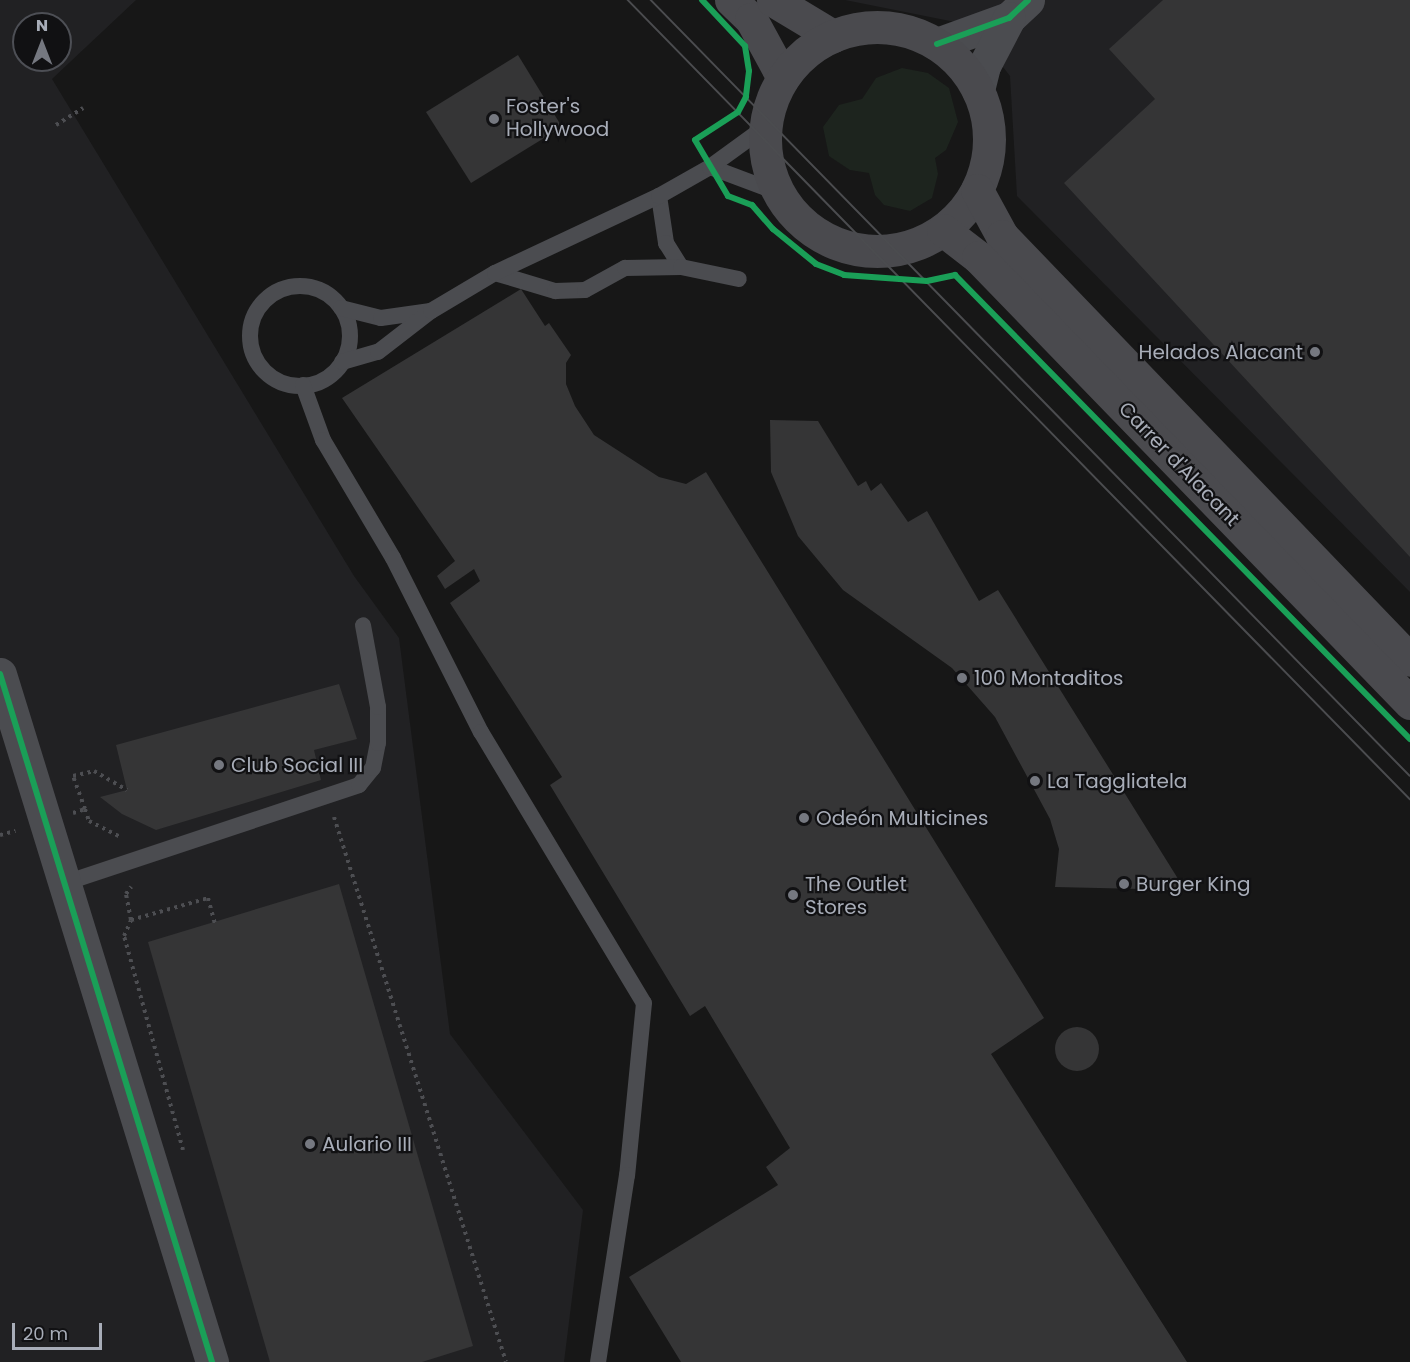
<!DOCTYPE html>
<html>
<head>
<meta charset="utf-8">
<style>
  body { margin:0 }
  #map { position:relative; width:1410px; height:1362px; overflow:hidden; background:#171717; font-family:Poppins,sans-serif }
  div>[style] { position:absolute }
  .built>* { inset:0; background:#212123 }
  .green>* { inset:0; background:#1d241e }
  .building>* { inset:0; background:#353536 }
  .round { border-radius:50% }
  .path>* { height:4px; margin-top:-2px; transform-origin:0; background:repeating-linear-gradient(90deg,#4d4e52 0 3px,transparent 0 7.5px) }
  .service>* { height:16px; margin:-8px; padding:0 8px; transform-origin:8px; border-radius:8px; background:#4b4c50 }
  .service>.ring { margin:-8px; padding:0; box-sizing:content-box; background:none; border:16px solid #4b4c50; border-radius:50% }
  .tertiary>* { height:33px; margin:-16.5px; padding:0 16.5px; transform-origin:16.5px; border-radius:16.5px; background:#4b4c50 }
  .secondary>* { height:33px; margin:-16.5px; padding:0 16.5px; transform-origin:16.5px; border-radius:16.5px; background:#4a4a4e }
  .secondary>.ring { margin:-16.5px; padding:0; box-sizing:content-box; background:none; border:33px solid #4a4a4e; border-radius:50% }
  .tram>* { height:1.5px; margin:-0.75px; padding:0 0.75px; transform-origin:0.75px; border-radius:0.75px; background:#4b4c4f }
  .cycleway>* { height:6px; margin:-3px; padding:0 3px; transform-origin:3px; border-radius:3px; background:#1a9f57 }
  .dots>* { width:16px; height:16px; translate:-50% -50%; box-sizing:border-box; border:3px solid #111113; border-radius:50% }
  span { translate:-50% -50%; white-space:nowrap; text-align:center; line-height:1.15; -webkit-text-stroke:4.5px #111113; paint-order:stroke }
  .poi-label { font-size:20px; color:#a8adb8 }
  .left { translate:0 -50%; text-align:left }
  .right { translate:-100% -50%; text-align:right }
  .street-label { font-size:20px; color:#a8adb8 }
  .north { position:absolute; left:12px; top:12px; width:60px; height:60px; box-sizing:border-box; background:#111113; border:2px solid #4d4f55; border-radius:50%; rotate:0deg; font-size:16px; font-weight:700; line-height:24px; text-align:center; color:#a8adb8 }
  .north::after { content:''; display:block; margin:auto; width:21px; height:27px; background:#757880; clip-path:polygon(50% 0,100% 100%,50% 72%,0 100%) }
  .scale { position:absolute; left:12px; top:1323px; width:90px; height:27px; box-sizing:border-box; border:3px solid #a8adb8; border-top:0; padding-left:8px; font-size:18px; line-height:21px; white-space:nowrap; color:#a8adb8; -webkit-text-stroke:4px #111113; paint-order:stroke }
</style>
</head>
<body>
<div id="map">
  <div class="built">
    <div style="clip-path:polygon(evenodd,0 0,136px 0,52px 79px,354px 576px,399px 638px,450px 1034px,583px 1210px,564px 1362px,0 1362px,0 0,24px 24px,60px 24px,60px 60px,24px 60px,24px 24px)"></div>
    <div style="clip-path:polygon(845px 0,1410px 0,1410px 592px,1017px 196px,1010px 76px,970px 25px)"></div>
  </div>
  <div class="green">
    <div style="clip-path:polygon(902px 68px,928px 73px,949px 88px,958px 122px,946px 150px,935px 158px,938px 174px,932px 198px,910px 211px,884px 205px,875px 195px,869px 173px,850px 170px,829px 156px,823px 127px,839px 105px,862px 99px,876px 78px)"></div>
  </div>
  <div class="building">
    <div style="clip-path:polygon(1163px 0,1410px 0,1410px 557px,1064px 183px,1155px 99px,1109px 49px)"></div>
    <div style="clip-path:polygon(518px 55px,562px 127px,471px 183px,426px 112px)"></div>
    <div style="clip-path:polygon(521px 289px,545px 326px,549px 323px,571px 355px,566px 363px,566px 384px,575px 406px,594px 435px,659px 477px,686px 484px,706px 472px,1044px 1018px,991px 1054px,1187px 1362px,681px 1362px,629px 1277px,778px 1185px,766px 1167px,790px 1148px,705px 1006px,690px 1016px,550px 785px,562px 777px,450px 603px,480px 581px,474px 569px,445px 589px,437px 576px,455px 561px,342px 398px)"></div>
    <div style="clip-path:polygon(770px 420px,818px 421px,858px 486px,866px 481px,871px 491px,881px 483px,908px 522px,927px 511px,979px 601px,998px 590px,1185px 890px,1055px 887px,1059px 849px,1050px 819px,995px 717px,952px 668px,843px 590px,798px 536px,771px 472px)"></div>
    <div style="clip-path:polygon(339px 684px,357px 739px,314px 750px,321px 780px,156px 830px,122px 814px,100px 797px,127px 790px,116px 745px)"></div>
    <div style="clip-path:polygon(339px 884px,473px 1346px,422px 1362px,270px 1362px,148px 942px)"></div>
    <div class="round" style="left:1055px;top:1027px;width:44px;height:44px"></div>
  </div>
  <div class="path">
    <div style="left:56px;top:125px;width:32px;rotate:-32deg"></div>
    <div style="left:85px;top:809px;width:35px;rotate:-110deg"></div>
    <div style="left:73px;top:776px;width:22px;rotate:-13deg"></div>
    <div style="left:94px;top:771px;width:38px;rotate:30deg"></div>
    <div style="left:73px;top:813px;width:13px;rotate:-18deg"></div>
    <div style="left:85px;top:809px;width:13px;rotate:72deg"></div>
    <div style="left:89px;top:821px;width:37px;rotate:27deg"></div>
    <div style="left:334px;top:817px;width:571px;rotate:72.48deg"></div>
    <div style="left:0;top:835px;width:16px;rotate:-15deg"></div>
    <div style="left:131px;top:920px;width:26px;rotate:-101deg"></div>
    <div style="left:126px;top:894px;width:9px;rotate:-54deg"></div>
    <div style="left:183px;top:1150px;width:222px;rotate:-105.4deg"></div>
    <div style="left:124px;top:936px;width:17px;rotate:-66deg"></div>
    <div style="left:131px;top:920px;width:80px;rotate:-15.9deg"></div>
    <div style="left:208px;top:898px;width:27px;rotate:75deg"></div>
  </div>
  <div class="service">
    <div style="left:710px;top:167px;width:72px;rotate:20.5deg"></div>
    <div style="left:659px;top:196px;width:48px;rotate:81.5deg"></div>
    <div style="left:666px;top:243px;width:28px;rotate:58deg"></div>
    <div style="left:495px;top:273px;width:63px;rotate:16.7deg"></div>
    <div style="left:555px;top:291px;width:30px;rotate:-2deg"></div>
    <div style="left:585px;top:290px;width:46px;rotate:-28.8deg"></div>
    <div style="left:625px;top:268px;width:56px;rotate:-1deg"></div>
    <div style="left:681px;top:267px;width:59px;rotate:11.7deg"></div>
    <div class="ring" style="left:250px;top:286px;width:84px;height:84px"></div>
    <div style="left:341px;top:308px;width:41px;rotate:14deg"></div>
    <div style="left:381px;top:318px;width:50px;rotate:-8deg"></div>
    <div style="left:342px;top:362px;width:37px;rotate:-16deg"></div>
    <div style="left:378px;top:352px;width:67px;rotate:-37.7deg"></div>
    <div style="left:431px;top:311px;width:74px;rotate:-30.7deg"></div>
    <div style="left:495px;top:273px;width:181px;rotate:-25.2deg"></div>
    <div style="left:659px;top:196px;width:59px;rotate:-29.6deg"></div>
    <div style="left:710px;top:167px;width:68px;rotate:-36deg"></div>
    <div style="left:303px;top:385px;width:59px;rotate:70deg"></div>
    <div style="left:323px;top:440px;width:137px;rotate:59.3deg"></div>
    <div style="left:393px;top:558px;width:195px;rotate:63.2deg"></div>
    <div style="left:481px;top:732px;width:316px;rotate:59deg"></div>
    <div style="left:644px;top:1003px;width:173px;rotate:95.6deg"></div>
    <div style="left:627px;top:1175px;width:189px;rotate:98.8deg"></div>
    <div style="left:62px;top:884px;width:313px;rotate:-18.4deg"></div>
    <div style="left:359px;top:785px;width:22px;rotate:-51deg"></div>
    <div style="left:373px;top:768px;width:25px;rotate:-79deg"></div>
    <div style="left:378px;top:743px;width:36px;rotate:-90deg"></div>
    <div style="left:378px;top:707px;width:83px;rotate:-100.4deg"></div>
  </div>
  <div class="tertiary">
    <div style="left:937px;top:44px;width:77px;rotate:-19.9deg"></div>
    <div style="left:1009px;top:18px;width:26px;rotate:-43deg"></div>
    <div style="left:978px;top:90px;width:25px;rotate:-76deg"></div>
    <div style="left:984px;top:66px;width:54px;rotate:-62.5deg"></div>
    <div style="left:0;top:674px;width:720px;rotate:72.87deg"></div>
  </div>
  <div class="secondary">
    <div style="left:731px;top:0;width:28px;rotate:44deg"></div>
    <div style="left:751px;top:19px;width:67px;rotate:61.5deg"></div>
    <div style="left:773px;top:0;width:70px;rotate:31deg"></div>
    <div class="ring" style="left:765px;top:27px;width:191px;height:191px"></div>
    <div style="left:977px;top:190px;width:52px;rotate:61.5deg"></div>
    <div style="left:1002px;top:236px;width:588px;rotate:46.1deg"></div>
    <div style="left:943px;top:230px;width:44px;rotate:37.6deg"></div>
    <div style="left:978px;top:257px;width:621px;rotate:45.91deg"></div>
  </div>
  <div class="tram">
    <div style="left:628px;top:0;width:1118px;rotate:45.62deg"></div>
    <div style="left:651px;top:0;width:1085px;rotate:45.63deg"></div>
  </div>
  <div class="cycleway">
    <div style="left:702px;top:0;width:63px;rotate:46.9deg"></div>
    <div style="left:745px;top:46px;width:25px;rotate:81deg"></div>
    <div style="left:749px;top:71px;width:26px;rotate:97deg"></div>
    <div style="left:746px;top:97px;width:17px;rotate:118deg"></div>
    <div style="left:738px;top:112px;width:51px;rotate:146.9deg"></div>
    <div style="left:695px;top:140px;width:65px;rotate:59.5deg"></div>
    <div style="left:728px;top:196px;width:26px;rotate:21deg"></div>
    <div style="left:752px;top:205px;width:32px;rotate:49deg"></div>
    <div style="left:773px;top:229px;width:55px;rotate:39.1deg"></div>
    <div style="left:816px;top:264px;width:30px;rotate:21deg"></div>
    <div style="left:844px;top:275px;width:83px;rotate:4.1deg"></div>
    <div style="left:927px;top:281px;width:29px;rotate:-12deg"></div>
    <div style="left:955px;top:275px;width:650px;rotate:45.56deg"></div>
    <div style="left:937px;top:44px;width:77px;rotate:-19.9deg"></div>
    <div style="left:1009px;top:18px;width:26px;rotate:-43deg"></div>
    <div style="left:0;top:674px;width:720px;rotate:72.87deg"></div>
  </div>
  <div class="dots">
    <div style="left:494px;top:119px;background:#757880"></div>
    <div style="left:1315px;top:352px;background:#757880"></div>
    <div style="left:962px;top:678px;background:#757880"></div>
    <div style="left:219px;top:765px;background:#757880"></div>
    <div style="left:1035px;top:781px;background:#757880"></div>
    <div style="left:804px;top:818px;background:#757880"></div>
    <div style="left:1124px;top:884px;background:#757880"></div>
    <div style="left:793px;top:895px;background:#757880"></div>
    <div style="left:310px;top:1144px;background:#757880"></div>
  </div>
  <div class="poi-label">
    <span class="left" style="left:506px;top:118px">Foster's<br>Hollywood</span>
    <span class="right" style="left:1303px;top:352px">Helados Alacant</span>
    <span class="left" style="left:974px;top:678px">100 Montaditos</span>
    <span class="left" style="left:231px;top:765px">Club Social III</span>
    <span class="left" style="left:1047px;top:781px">La Taggliatela</span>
    <span class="left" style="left:816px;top:818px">Odeón Multicines</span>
    <span class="left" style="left:805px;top:896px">The Outlet<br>Stores</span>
    <span class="left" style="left:1136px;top:884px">Burger King</span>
    <span class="left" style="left:322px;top:1144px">Aulario III</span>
  </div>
  <div class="street-label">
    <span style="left:1179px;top:464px;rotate:46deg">Carrer d'Alacant</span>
  </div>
  <div class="north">N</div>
  <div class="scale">20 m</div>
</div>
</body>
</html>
